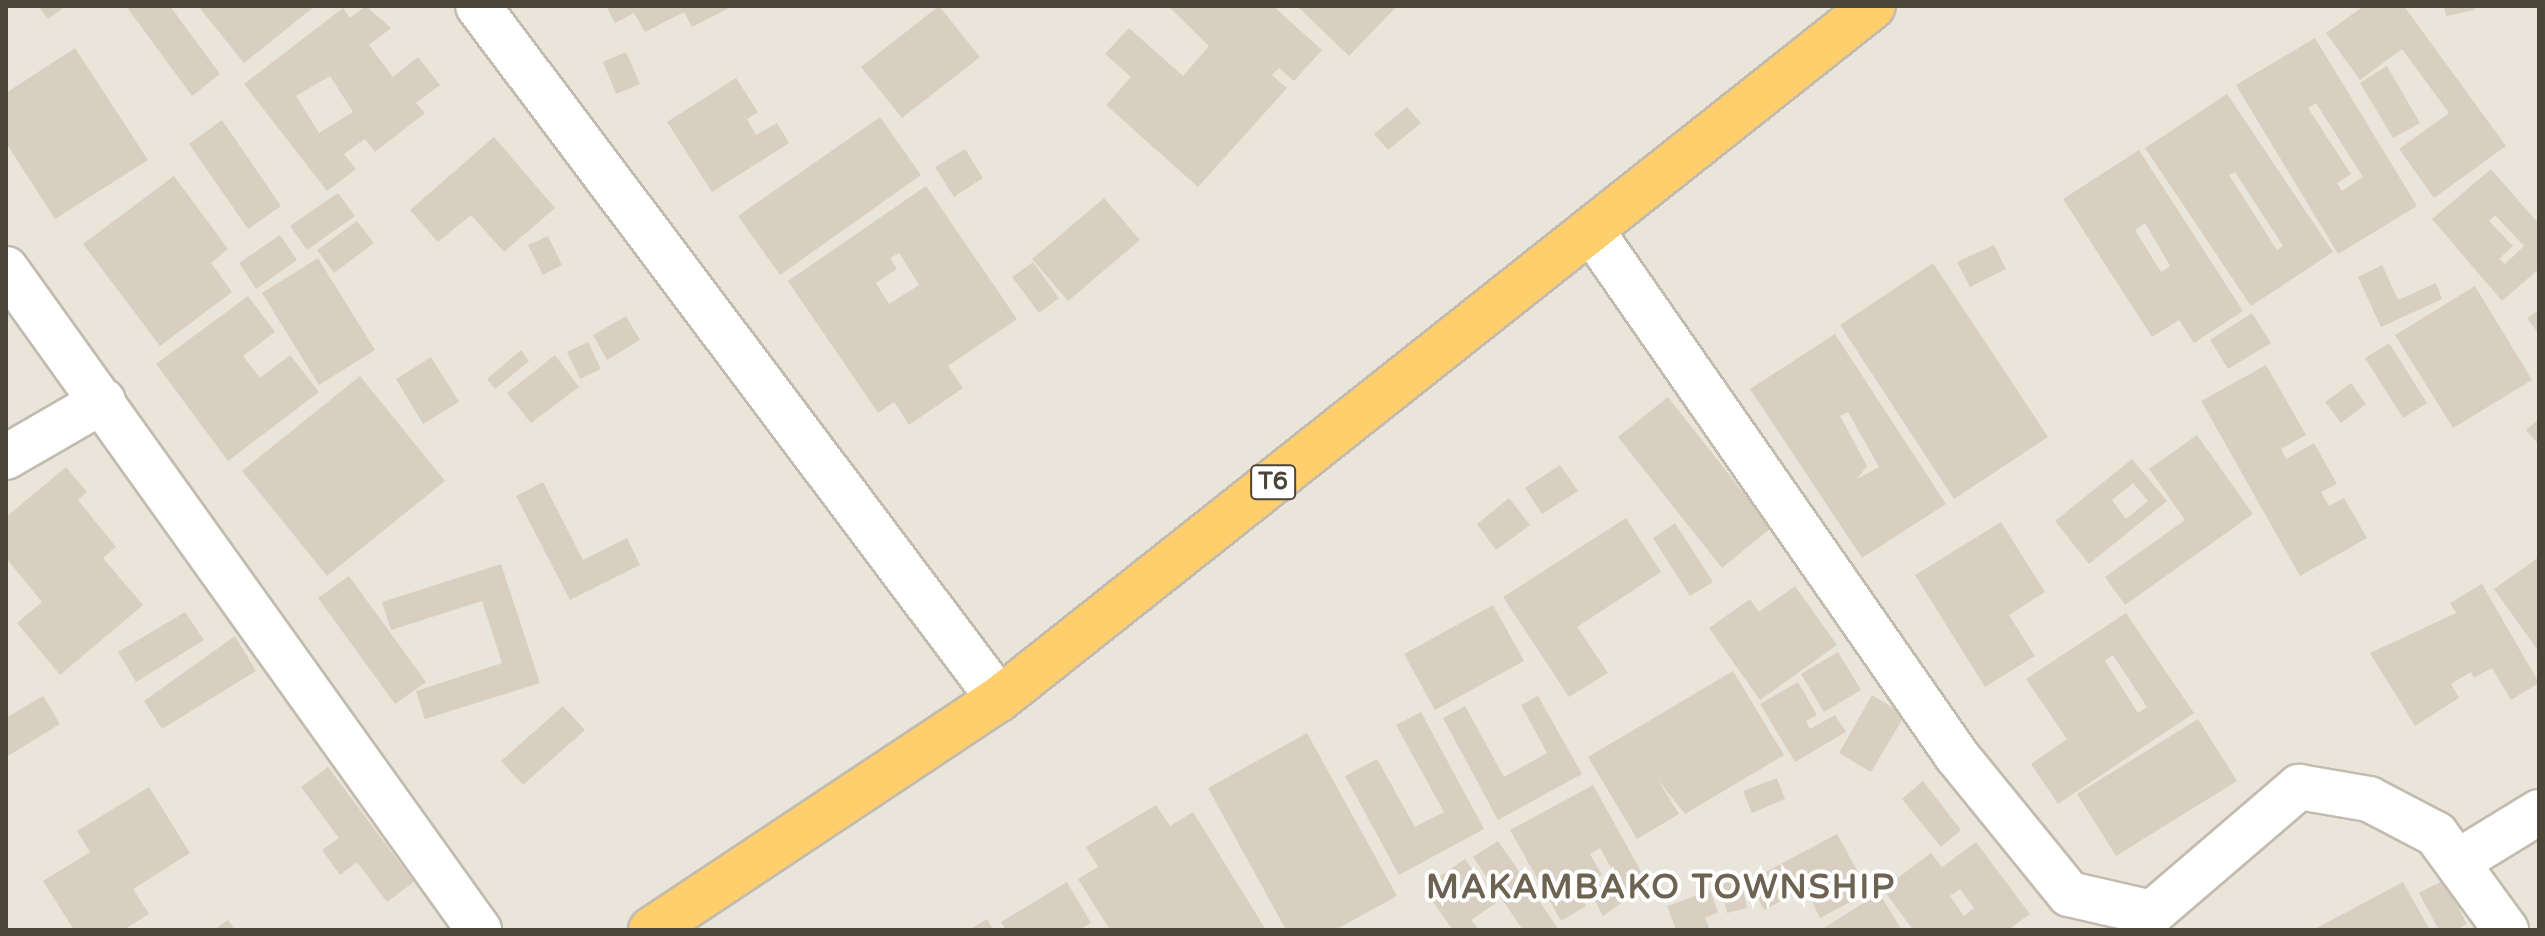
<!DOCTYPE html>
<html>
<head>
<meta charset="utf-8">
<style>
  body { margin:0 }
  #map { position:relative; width:2545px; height:936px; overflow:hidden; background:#f6f3ec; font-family:"Varela Round",sans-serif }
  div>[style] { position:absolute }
  .residential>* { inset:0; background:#eae5da }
  .building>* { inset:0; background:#d8cfc1 }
  .roads { filter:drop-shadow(2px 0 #c2bbae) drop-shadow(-2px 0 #c2bbae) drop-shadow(0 2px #c2bbae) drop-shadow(0 -2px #c2bbae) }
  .street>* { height:44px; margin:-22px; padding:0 22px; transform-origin:22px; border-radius:22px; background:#fff }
  .highway>* { height:44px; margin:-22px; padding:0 22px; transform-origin:22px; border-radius:22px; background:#ffcf6e }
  span { translate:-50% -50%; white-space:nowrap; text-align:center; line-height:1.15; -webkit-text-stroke:8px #fff; paint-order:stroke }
  .shield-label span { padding:2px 6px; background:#fff; border:2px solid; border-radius:6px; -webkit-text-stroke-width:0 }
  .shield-label { font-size:24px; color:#4b4439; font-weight:700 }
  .district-label { font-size:34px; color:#6e6250; font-weight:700; letter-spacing:2px }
  .frame { position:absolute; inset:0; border:8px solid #4b4439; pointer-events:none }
</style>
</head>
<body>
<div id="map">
  <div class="residential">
    <div style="clip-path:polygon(6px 6px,2539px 6px,2539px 930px,6px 930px)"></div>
  </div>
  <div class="building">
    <div style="clip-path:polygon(38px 6px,66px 6px,48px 19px)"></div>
    <div style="clip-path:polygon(126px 6px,170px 6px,220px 74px,192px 96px)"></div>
    <div style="clip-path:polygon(198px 6px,315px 6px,244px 63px)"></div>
    <div style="clip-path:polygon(evenodd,366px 6px,391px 28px,369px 45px,393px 77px,418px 57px,440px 85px,416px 103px,425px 113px,375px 152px,365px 139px,344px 154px,356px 169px,327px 191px,244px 84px,343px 8px,350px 18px,366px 6px,330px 76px,353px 112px,319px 133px,296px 96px,330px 76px)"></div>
    <div style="clip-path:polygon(606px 6px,733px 6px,692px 27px,684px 12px,645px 32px,634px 13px,615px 23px)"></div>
    <div style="clip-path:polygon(939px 6px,980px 57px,902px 118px,861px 67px)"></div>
    <div style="clip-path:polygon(1168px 6px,1273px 6px,1322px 50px,1294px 81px,1279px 68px,1272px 75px,1287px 88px,1198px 187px,1106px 105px,1131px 77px,1105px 54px,1129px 28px,1183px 76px,1209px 46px)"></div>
    <div style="clip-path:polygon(1297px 6px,1397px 6px,1349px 56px)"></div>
    <div style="clip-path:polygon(2364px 6px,2404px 6px,2506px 146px,2434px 198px,2399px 149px,2449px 113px,2402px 49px,2360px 80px,2326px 33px)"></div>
    <div style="clip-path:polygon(2444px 6px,2474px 6px,2475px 10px,2446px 16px)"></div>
    <div style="clip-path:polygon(evenodd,2315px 38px,2417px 206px,2338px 254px,2236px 85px,2315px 38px,2316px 103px,2363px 177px,2342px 191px,2337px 183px,2351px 174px,2308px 108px,2316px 103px)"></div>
    <div style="clip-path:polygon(75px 48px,148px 160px,55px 219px,6px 143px,6px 93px)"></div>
    <div style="clip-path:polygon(626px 52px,640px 84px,616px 94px,603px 62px)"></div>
    <div style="clip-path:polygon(2387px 66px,2420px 123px,2393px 138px,2360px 83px)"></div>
    <div style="clip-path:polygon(736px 78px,758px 112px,747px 119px,756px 135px,777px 123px,789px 143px,712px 192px,667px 122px)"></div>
    <div style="clip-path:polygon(evenodd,2227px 94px,2333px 252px,2251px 306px,2145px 148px,2227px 94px,2235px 172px,2283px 246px,2277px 250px,2229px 175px,2235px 172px)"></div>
    <div style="clip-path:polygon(1407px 107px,1421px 123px,1388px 150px,1374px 134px)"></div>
    <div style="clip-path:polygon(880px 117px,921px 175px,780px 275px,738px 216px)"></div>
    <div style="clip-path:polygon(222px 120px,281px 206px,248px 229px,189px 144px)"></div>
    <div style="clip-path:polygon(494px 137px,555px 208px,504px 252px,471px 215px,438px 242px,410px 210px)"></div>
    <div style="clip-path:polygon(965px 149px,983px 178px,954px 197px,935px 167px)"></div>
    <div style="clip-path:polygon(evenodd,2139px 150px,2243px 311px,2194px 343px,2179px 320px,2152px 337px,2063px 199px,2139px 150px,2145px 223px,2170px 266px,2161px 272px,2135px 230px,2145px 223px)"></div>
    <div style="clip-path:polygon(evenodd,2491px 169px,2539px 224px,2539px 269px,2502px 301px,2432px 219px,2491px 169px,2495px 215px,2524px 246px,2505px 264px,2499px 259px,2513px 246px,2489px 221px,2495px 215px)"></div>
    <div style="clip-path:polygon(174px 176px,228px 249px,211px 263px,232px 292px,160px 346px,83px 244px)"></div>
    <div style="clip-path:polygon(evenodd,926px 186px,1017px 319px,948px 366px,963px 388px,909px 425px,894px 402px,878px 413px,788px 281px,926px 186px,899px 253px,919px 285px,889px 304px,876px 283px,897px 269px,890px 258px,899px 253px)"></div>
    <div style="clip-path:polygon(338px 193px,355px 216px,307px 250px,290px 226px)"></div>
    <div style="clip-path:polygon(1104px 198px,1140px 240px,1068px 301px,1032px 259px)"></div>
    <div style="clip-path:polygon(357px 221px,374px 243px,334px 273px,317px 250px)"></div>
    <div style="clip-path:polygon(280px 235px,297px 260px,256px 289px,239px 263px)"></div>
    <div style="clip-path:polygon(548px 236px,562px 265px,543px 275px,528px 245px)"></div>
    <div style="clip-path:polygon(1994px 245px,2006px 269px,1970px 287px,1957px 262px)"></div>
    <div style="clip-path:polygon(318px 258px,375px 350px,319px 385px,262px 293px)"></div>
    <div style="clip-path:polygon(1033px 262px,1059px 298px,1039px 313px,1012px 277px)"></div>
    <div style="clip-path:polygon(1933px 263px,2048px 437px,1954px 499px,1840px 325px)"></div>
    <div style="clip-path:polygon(2382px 265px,2398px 300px,2436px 283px,2442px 299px,2381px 327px,2358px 277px)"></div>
    <div style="clip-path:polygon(2475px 286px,2532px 380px,2453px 428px,2395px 335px)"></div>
    <div style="clip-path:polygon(248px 296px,275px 332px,243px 356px,260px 378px,290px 355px,319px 392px,228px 461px,156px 364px)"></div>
    <div style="clip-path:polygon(2539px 310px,2539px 334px,2527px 318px)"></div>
    <div style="clip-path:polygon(2252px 313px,2271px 343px,2228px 369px,2210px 340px)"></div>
    <div style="clip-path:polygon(626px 316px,640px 340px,607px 360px,593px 335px)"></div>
    <div style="clip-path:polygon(evenodd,1835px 334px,1946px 504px,1862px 558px,1750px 389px,1835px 334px,1848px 412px,1879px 467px,1857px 479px,1867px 466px,1840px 416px,1848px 412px)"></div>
    <div style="clip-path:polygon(588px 342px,601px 369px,580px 379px,567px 352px)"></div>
    <div style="clip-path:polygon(2389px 343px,2427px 403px,2403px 418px,2365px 358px)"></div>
    <div style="clip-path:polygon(521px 350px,529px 361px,495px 389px,487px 379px)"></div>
    <div style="clip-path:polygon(555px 355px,579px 387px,531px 423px,507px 393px)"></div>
    <div style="clip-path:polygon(431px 357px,459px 402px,423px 424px,396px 379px)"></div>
    <div style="clip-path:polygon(2266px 365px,2306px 435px,2281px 449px,2286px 459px,2314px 443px,2337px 484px,2321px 492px,2329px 506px,2344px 498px,2367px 538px,2300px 576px,2201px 401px)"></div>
    <div style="clip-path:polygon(360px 376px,445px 481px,327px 576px,242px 471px)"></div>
    <div style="clip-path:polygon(2351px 383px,2366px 404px,2341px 423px,2325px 402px)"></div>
    <div style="clip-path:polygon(1668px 397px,1771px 528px,1722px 568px,1618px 437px)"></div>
    <div style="clip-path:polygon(2539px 419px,2539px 445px,2526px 430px)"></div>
    <div style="clip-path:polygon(2197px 435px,2253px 514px,2125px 605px,2105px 577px,2185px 520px,2149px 469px)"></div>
    <div style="clip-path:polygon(evenodd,2132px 459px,2167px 501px,2089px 564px,2055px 521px,2132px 459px,2133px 483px,2148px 501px,2126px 519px,2112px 500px,2133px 483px)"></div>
    <div style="clip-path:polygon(1560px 465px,1578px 491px,1542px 514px,1525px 488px)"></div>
    <div style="clip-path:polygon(66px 467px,87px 492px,78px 500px,116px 547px,103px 558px,143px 605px,60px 675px,17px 623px,42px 602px,6px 558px,6px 517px)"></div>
    <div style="clip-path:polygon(543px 482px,583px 560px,627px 538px,640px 565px,570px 600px,516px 496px)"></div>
    <div style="clip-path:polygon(1509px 498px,1530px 525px,1496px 550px,1477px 524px)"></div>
    <div style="clip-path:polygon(1626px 518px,1661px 572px,1577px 627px,1608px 673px,1569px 697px,1503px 597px)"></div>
    <div style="clip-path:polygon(2001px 522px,2045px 592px,2009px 615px,2035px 656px,1985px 687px,1915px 575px)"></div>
    <div style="clip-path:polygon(1675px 523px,1713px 582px,1690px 596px,1653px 538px)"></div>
    <div style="clip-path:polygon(2539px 557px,2539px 652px,2494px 589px)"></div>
    <div style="clip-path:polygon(501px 564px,540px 683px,425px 719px,416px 691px,502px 663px,482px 601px,391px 630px,382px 602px)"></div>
    <div style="clip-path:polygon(349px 576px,426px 682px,395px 704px,318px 598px)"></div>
    <div style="clip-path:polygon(2482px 584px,2539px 683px,2511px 700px,2492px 668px,2474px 678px,2471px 672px,2451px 684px,2459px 698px,2415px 726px,2370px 653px,2456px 613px,2450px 603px)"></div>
    <div style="clip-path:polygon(1795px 586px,1837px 645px,1760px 700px,1709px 628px,1750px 599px,1759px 612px)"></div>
    <div style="clip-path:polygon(1493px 605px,1524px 661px,1435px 710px,1404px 654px)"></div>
    <div style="clip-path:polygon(185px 612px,204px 640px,136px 682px,118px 652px)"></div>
    <div style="clip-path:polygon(evenodd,2126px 613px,2194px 713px,2058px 804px,2031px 764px,2067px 739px,2026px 679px,2126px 613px,2113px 655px,2147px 707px,2138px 713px,2105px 661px,2113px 655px)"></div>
    <div style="clip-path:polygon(235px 636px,256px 671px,162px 729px,144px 701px)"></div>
    <div style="clip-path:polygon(1838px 652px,1861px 690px,1824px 712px,1801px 674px)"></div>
    <div style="clip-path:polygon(1733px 671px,1784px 755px,1685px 814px,1658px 780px,1679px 814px,1637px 839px,1588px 757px)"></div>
    <div style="clip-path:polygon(1798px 682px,1817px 715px,1806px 721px,1810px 729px,1835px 715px,1846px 732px,1795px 762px,1760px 704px)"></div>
    <div style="clip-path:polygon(1872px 695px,1905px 715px,1871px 772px,1839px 753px)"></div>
    <div style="clip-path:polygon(43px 696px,60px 724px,6px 757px,6px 718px)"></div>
    <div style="clip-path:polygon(1538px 696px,1582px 774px,1498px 820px,1443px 718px,1465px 706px,1504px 777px,1547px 753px,1521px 705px)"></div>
    <div style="clip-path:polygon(563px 706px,585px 730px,523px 785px,501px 761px)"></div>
    <div style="clip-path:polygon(1421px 712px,1484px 829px,1399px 875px,1345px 776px,1377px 759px,1415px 827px,1444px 812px,1396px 725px)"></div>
    <div style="clip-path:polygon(2198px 719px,2237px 781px,2116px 856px,2077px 794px)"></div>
    <div style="clip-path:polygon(1307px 733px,1397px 896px,1335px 930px,1286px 930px,1208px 788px)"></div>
    <div style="clip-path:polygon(328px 767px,414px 882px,387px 902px,357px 862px,340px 875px,322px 850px,339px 838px,301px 787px)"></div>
    <div style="clip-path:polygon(1777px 778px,1785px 799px,1752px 813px,1743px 791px)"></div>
    <div style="clip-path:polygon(1923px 781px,1961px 830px,1941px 847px,1902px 799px)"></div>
    <div style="clip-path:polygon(1593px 785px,1648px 884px,1603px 916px,1590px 891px,1616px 877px,1600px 848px,1590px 854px,1602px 875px,1577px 889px,1586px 906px,1561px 921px,1510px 830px)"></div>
    <div style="clip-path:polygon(149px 787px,190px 853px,133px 889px,149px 914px,123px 930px,74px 930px,43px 881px,90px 852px,77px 831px)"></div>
    <div style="clip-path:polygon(1156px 805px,1170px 826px,1193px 812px,1266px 930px,1110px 930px,1078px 879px,1098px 867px,1086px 847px)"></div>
    <div style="clip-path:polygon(1837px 834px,1869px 892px,1820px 918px,1805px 888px,1764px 910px,1749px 881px)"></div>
    <div style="clip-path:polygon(1498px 841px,1559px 930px,1523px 930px,1473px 857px)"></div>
    <div style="clip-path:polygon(evenodd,1976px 842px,2030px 914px,2008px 930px,1913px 930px,1883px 889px,1931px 853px,1942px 867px,1976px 842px,1960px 889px,1974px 908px,1964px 916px,1950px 896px,1960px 889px)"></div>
    <div style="clip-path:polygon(1465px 859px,1496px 903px,1471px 920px,1479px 930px,1453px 930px,1423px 888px)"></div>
    <div style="clip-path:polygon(1741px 880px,1747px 908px,1727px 913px,1720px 884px)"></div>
    <div style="clip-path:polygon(2444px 880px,2467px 924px,2456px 930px,2439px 930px,2419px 893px)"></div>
    <div style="clip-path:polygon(1067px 882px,1091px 923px,1079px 930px,1006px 930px,1001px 922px)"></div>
    <div style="clip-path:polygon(2403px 882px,2430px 930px,2313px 930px)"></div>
    <div style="clip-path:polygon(1710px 891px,1718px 912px,1705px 918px,1710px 930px,1676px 930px,1667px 906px)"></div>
    <div style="clip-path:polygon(1879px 893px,1902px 930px,1821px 930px)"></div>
    <div style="clip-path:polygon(987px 919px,993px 930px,969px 930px)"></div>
    <div style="clip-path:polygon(228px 920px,235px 930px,214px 930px)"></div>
  </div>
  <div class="roads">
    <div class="street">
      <div style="left:478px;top:6px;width:867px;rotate:53.06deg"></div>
      <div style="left:1591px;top:230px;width:641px;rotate:55.17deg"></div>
      <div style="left:1957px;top:756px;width:178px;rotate:50.9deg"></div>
      <div style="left:2069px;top:894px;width:85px;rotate:12.9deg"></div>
      <div style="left:2152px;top:913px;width:194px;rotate:-40.6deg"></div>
      <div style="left:2299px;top:787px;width:71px;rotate:9.7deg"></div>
      <div style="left:2369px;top:799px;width:76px;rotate:27.6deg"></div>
      <div style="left:2436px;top:834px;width:119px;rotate:53.9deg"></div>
      <div style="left:6px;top:269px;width:813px;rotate:54.41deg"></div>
      <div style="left:6px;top:457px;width:112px;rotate:-30deg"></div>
      <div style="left:2459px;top:861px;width:94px;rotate:-31.5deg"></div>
    </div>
    <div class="highway">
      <div style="left:651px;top:930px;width:418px;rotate:-33.6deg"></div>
      <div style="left:999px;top:699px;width:1115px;rotate:-38.41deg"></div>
    </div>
  </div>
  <div class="shield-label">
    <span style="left:1273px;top:482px">T6</span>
  </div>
  <div class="district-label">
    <span style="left:1661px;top:888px">MAKAMBAKO TOWNSHIP</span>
  </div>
  <div class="frame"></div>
</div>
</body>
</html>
